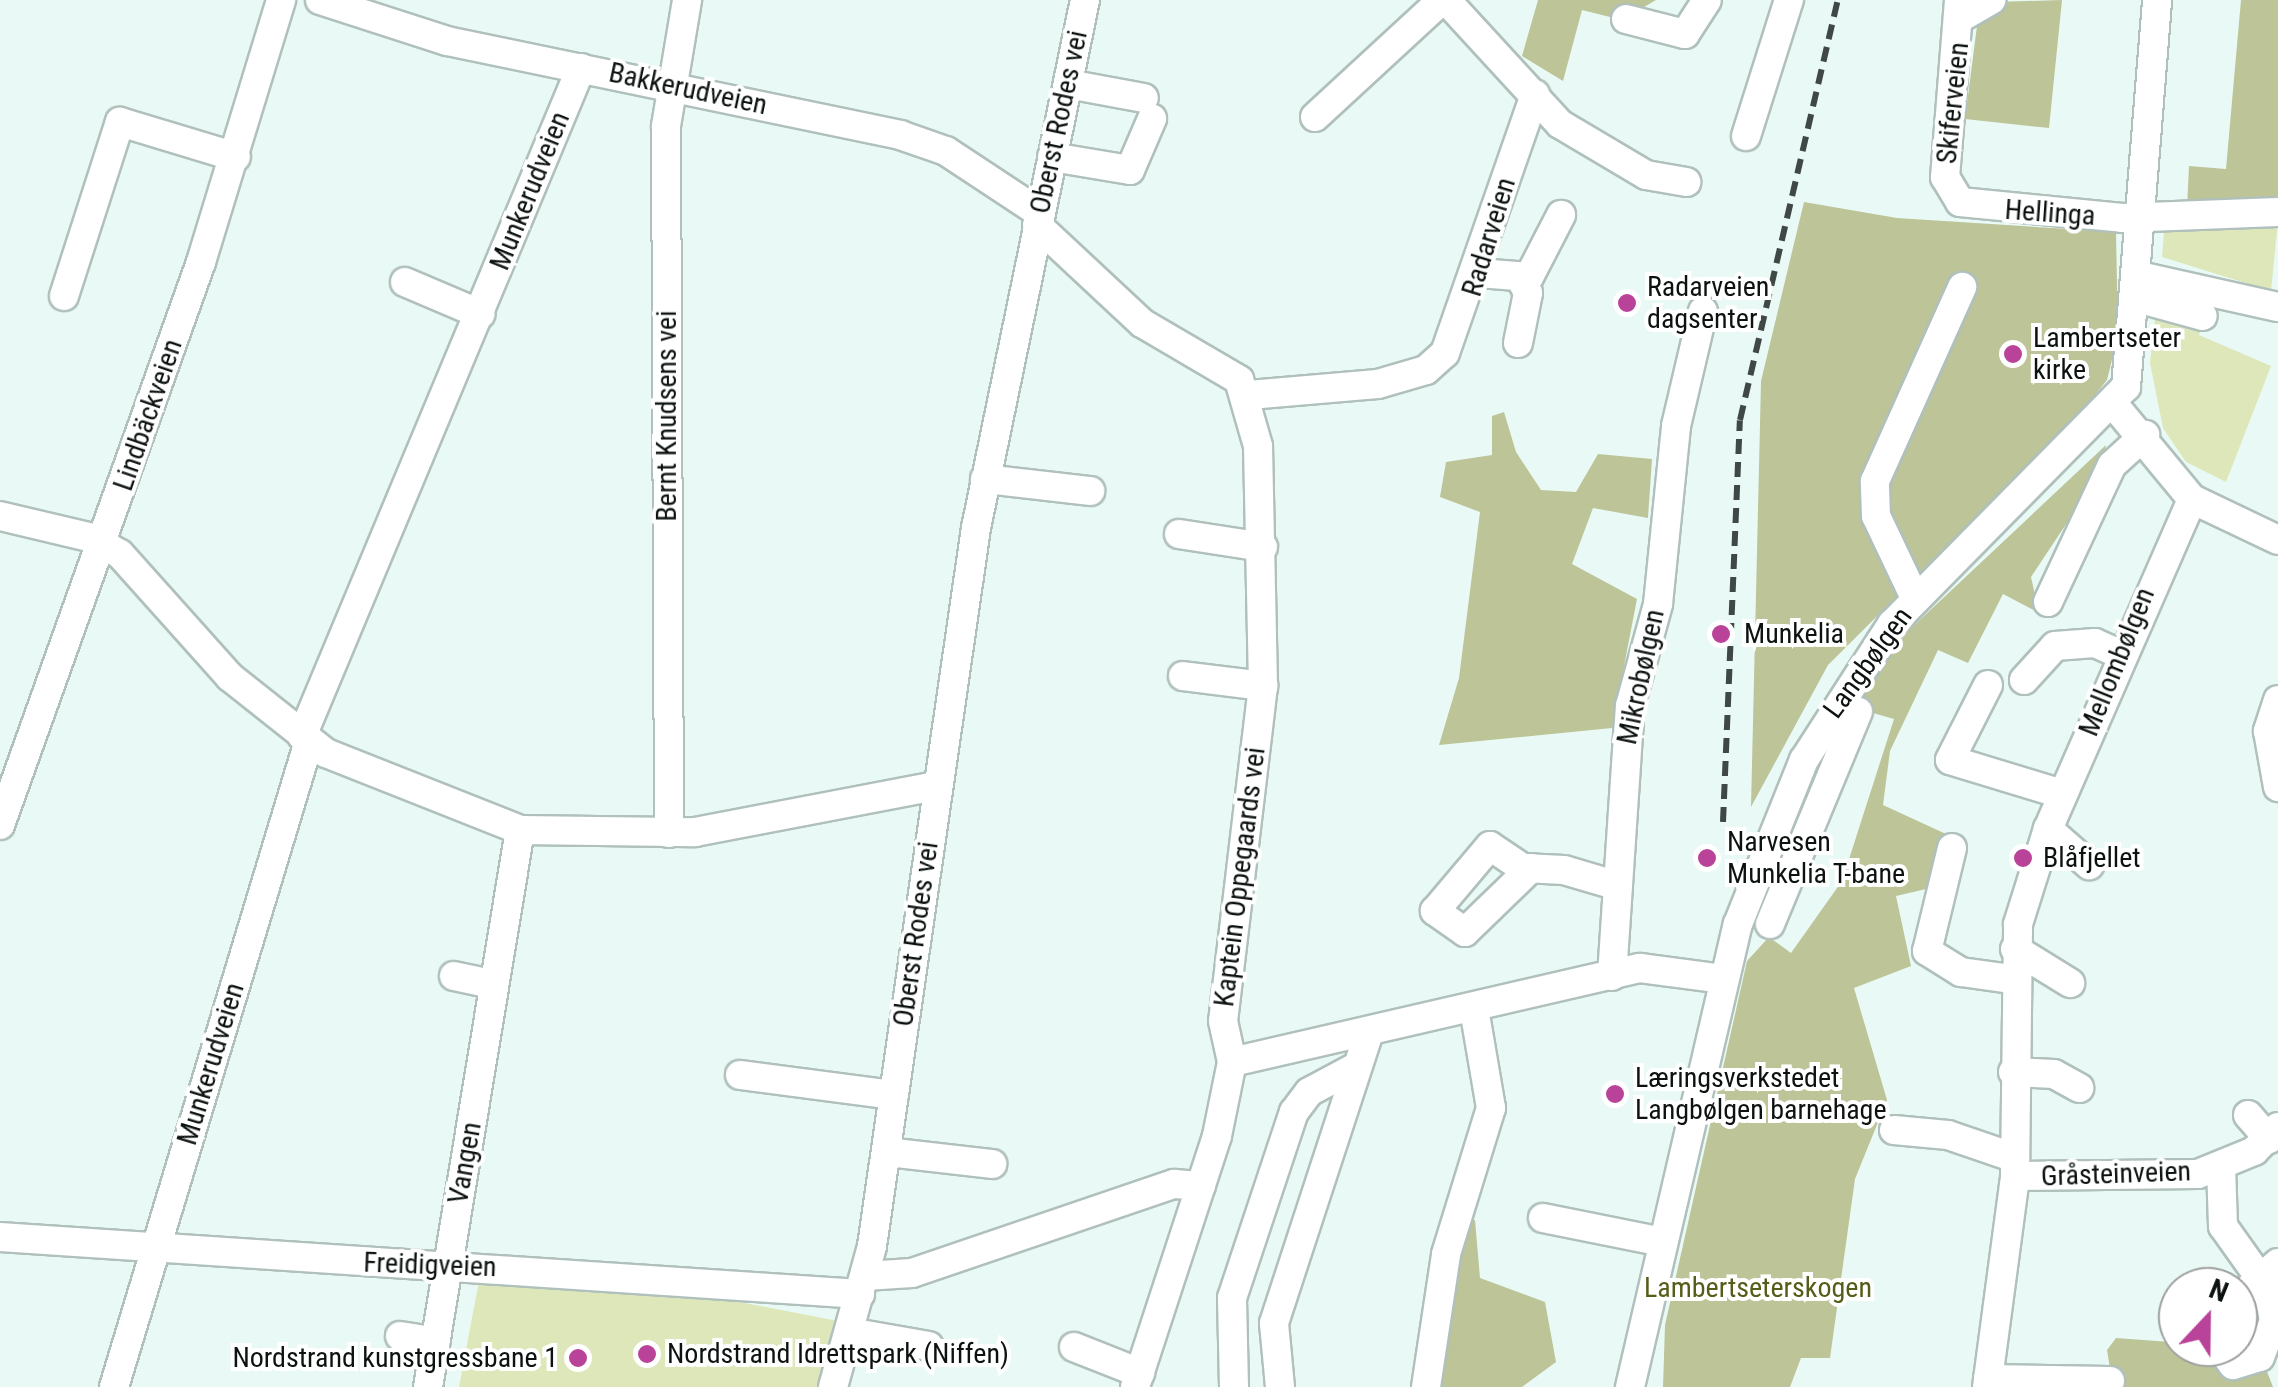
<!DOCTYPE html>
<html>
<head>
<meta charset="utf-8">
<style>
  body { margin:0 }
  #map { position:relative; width:2278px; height:1387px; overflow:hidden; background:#e9faf6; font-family:"Roboto Condensed",sans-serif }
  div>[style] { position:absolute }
  .green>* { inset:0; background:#dee7ba }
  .forest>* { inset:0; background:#bcc498 }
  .roads { filter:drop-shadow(2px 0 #b0c0bc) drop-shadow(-2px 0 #b0c0bc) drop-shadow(0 2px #b0c0bc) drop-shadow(0 -2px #b0c0bc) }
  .minor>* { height:28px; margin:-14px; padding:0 14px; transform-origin:14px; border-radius:14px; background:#fff }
  .rail>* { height:6px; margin-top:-3px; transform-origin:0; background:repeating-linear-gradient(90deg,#3f4845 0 15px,transparent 0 23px) }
  .dots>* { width:28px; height:28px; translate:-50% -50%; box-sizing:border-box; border:5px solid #fff; border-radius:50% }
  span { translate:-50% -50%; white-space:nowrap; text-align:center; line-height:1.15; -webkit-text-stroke:8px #fff; paint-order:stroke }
  .street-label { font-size:28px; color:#0c1210 }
  .poi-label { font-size:28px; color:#0c1210 }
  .left { translate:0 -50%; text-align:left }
  .right { translate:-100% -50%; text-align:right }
  .park-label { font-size:28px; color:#555d18 }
  .north { position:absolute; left:2158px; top:1267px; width:100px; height:100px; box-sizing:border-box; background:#fff; border:2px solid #9ea09f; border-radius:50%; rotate:22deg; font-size:28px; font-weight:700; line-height:40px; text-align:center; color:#0c1210 }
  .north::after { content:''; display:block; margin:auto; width:35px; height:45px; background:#b94399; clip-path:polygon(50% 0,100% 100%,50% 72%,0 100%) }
</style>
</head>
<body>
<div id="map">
  <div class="green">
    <div style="clip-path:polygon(2278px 221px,2271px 291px,2162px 257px,2164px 231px)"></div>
    <div style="clip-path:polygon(2156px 309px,2204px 321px,2199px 335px,2271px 366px,2226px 482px,2186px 462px,2163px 428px,2150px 363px)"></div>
    <div style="clip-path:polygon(479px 1281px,672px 1289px,838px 1321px,818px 1387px,459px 1387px)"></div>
  </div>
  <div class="forest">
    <div style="clip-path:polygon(1538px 0,1656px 0,1622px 20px,1582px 10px,1563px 81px,1522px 56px)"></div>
    <div style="clip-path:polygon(2062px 0,2049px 128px,1965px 119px,1977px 26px,1996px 2px)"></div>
    <div style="clip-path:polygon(2241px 0,2278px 0,2278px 197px,2187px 208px,2189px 166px,2226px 169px)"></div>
    <div style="clip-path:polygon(1804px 202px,1897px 218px,2116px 232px,2118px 336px,2107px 380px,2078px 416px,1828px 665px,1751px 807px,1761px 381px)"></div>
    <div style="clip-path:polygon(1504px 412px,1516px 452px,1541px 490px,1576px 492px,1598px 454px,1652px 459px,1648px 518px,1593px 508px,1572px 564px,1637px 599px,1612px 728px,1439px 745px,1459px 678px,1480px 512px,1440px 497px,1446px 462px,1492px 455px,1492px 416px)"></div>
    <div style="clip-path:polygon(2106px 445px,2100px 473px,2031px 577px,2039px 613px,2003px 594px,1968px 663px,1938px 650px,1890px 751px,1883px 805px,1946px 834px,1926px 889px,1896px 896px,1911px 966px,1854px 988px,1887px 1100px,1855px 1179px,1830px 1358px,1801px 1358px,1790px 1387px,1663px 1387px,1665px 1325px,1747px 961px,1769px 937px,1791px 953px,1842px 881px,1894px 719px,1852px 707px,1908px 631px)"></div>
    <div style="clip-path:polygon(1463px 1219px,1475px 1220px,1480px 1278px,1545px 1302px,1556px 1362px,1522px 1387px,1438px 1387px)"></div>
    <div style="clip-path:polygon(2244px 1313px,2273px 1387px,2113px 1387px,2107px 1350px,2116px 1338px,2238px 1347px)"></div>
  </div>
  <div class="roads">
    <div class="minor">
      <div style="left:320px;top:0;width:133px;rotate:17.9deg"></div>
      <div style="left:447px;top:41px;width:463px;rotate:11.7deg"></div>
      <div style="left:900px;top:135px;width:49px;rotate:19.2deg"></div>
      <div style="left:946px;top:151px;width:113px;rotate:33.4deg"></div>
      <div style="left:1446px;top:0;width:168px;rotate:47.4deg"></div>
      <div style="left:1560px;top:124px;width:100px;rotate:30.7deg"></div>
      <div style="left:1646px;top:175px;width:41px;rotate:9.9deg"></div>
      <div style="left:1959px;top:0;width:178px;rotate:94.5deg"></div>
      <div style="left:1945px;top:177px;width:29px;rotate:59deg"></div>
      <div style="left:1960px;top:202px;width:163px;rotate:5.6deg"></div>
      <div style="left:2122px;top:218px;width:156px;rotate:-2.2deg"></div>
      <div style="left:1962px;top:17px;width:34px;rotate:-30deg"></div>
      <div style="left:1626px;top:19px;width:61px;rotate:14.3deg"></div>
      <div style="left:1685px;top:34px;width:40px;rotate:-57.1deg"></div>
      <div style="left:1068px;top:84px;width:77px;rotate:10.4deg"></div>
      <div style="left:1315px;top:117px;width:173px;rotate:-42.7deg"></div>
      <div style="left:1746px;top:136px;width:143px;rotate:-72.5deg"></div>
      <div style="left:1052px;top:157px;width:79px;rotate:9.5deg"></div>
      <div style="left:1130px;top:170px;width:56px;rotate:-66.7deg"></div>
      <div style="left:1037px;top:225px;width:144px;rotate:43deg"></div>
      <div style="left:1142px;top:323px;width:113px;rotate:30.4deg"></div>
      <div style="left:1239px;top:380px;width:69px;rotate:73.9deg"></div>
      <div style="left:1258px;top:446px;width:240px;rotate:88.8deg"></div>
      <div style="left:1263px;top:686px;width:337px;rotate:96.8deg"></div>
      <div style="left:1223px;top:1021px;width:42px;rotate:77.6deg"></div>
      <div style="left:1232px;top:1062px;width:76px;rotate:101.5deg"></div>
      <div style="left:1217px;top:1136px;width:264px;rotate:108.1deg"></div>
      <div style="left:1479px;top:273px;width:50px;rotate:4.6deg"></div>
      <div style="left:1529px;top:277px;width:70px;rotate:-62.7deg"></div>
      <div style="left:2139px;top:276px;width:142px;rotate:12.6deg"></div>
      <div style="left:405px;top:282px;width:82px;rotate:23.1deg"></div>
      <div style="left:64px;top:296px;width:183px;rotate:-72.2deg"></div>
      <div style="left:120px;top:122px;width:121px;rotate:16.8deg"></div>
      <div style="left:2137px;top:298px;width:68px;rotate:15.3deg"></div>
      <div style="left:1518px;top:343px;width:51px;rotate:-78.7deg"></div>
      <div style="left:1528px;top:293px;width:13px;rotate:-117deg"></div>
      <div style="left:1249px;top:395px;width:129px;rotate:-4.9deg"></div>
      <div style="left:1378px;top:384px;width:50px;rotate:-16.3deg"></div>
      <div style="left:1426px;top:370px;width:25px;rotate:-42deg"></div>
      <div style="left:1445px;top:353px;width:274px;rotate:-70.8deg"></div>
      <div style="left:2115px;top:406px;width:121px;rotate:50.4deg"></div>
      <div style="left:2192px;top:499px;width:95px;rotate:25.5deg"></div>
      <div style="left:985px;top:479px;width:106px;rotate:6.5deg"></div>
      <div style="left:0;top:516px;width:96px;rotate:13.3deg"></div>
      <div style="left:93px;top:538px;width:31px;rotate:31deg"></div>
      <div style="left:120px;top:554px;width:165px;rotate:48.2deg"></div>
      <div style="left:230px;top:677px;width:122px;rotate:38.4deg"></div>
      <div style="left:326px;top:753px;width:209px;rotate:21.6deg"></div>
      <div style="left:520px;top:830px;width:175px;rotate:0.7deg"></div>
      <div style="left:695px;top:832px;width:245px;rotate:-10.8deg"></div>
      <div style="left:1179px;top:534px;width:85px;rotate:8.8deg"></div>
      <div style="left:1915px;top:598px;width:91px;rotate:-115.4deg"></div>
      <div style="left:1876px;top:516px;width:35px;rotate:-92deg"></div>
      <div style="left:1875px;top:481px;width:213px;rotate:-65.8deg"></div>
      <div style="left:2048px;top:602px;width:151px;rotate:-65deg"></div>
      <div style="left:2112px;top:465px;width:45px;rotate:-42.3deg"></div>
      <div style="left:1183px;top:676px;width:81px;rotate:7.1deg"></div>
      <div style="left:2024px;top:680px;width:46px;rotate:-47.6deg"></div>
      <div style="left:2055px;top:646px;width:40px;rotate:-4.3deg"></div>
      <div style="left:2095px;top:643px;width:27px;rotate:24deg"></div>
      <div style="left:1988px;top:685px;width:84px;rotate:116.9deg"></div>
      <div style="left:1950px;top:760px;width:117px;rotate:16.9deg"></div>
      <div style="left:2278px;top:700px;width:33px;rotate:108deg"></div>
      <div style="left:2268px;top:731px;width:57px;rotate:79.9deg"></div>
      <div style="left:302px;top:736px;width:724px;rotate:-67.33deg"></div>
      <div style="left:0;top:825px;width:598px;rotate:-70.35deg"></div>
      <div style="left:201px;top:262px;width:274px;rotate:-73deg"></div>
      <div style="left:2048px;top:829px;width:55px;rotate:41.3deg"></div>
      <div style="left:669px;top:833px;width:707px;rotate:-90.24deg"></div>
      <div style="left:666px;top:126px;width:128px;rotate:-80.5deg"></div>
      <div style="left:1952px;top:848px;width:106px;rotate:103.6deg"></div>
      <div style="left:1927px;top:951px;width:40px;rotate:32deg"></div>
      <div style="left:1961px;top:972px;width:50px;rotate:8deg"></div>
      <div style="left:1531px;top:868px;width:92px;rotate:135.9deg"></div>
      <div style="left:1465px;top:932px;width:37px;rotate:-145deg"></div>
      <div style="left:1435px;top:911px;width:85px;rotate:-49.8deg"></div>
      <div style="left:1490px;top:846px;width:40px;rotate:34deg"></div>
      <div style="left:1523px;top:868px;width:41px;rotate:2.8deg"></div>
      <div style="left:1564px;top:870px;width:56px;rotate:16.5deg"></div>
      <div style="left:1770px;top:924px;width:230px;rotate:-67.5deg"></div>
      <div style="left:2015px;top:949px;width:65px;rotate:31.7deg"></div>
      <div style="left:454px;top:976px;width:40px;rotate:12deg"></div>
      <div style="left:1612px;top:976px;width:271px;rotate:-86.2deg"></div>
      <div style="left:1630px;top:706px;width:106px;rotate:-74.6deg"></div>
      <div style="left:1658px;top:604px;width:179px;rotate:-84.2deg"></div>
      <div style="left:1676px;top:426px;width:118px;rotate:-76.8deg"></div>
      <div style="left:1232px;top:1062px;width:419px;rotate:-13deg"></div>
      <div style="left:1640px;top:968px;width:85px;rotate:7.5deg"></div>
      <div style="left:2013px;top:1072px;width:41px;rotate:2.8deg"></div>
      <div style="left:2054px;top:1074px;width:29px;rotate:29deg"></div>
      <div style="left:740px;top:1075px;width:155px;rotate:7.4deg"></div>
      <div style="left:2248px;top:1115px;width:32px;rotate:49deg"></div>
      <div style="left:1894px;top:1130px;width:54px;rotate:5.3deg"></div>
      <div style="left:1948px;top:1135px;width:71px;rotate:18.9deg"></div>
      <div style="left:887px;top:1152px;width:106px;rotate:6.5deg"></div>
      <div style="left:2015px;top:1176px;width:183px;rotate:-0.6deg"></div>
      <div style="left:2198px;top:1174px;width:61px;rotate:-22.3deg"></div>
      <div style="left:2254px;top:1151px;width:34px;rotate:-45deg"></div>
      <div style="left:1543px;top:1218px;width:122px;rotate:11.3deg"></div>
      <div style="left:0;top:1237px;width:862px;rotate:3.79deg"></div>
      <div style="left:865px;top:1276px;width:47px;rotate:-3.7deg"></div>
      <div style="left:912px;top:1273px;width:277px;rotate:-18.8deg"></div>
      <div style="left:1174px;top:1184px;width:27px;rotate:4deg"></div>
      <div style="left:2238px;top:1298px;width:53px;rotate:-41.2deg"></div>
      <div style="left:849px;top:1332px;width:81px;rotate:9.9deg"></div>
      <div style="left:400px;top:1336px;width:36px;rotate:9deg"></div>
      <div style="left:1074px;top:1347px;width:71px;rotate:21.5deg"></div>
      <div style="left:2219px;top:1347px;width:23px;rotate:52deg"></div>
      <div style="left:2233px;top:1365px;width:28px;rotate:-17deg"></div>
      <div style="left:2260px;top:1357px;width:40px;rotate:-69deg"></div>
      <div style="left:2274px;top:1320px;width:33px;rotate:-102deg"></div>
      <div style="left:2267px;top:1288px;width:76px;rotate:-125.4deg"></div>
      <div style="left:2223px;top:1226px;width:59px;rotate:-91.9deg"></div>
      <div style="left:1988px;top:1379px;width:122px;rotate:0.9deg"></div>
      <div style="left:114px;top:1387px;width:675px;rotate:-73.2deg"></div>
      <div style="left:428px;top:1387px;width:565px;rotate:-80.62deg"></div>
      <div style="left:833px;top:1387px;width:146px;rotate:-74.5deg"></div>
      <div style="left:872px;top:1246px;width:725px;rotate:-81.76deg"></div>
      <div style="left:976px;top:528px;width:539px;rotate:-78.34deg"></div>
      <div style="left:1234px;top:1387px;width:89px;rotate:-91.3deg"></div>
      <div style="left:1232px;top:1298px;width:196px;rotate:-71.6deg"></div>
      <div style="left:1294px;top:1112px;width:25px;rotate:-53deg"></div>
      <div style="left:1309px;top:1092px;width:55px;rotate:-28deg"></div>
      <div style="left:1280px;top:1387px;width:64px;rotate:-95.4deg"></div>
      <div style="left:1274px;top:1323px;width:302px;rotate:-71.9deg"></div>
      <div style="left:1426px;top:1387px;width:134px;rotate:-81.4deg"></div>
      <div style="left:1446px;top:1254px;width:153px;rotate:-72.9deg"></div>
      <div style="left:1491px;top:1108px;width:100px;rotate:-99.7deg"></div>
      <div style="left:1630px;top:1387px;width:475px;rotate:-76.9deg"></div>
      <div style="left:1738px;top:924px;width:177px;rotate:-68.1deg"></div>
      <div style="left:1804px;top:760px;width:162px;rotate:-57.1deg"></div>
      <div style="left:1892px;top:624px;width:333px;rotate:-45.4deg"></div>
      <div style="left:2126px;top:387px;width:388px;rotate:-85.4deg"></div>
      <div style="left:1987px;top:1387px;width:213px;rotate:-82.4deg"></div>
      <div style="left:2015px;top:1176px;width:252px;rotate:-89.3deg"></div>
      <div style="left:2018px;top:924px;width:100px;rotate:-72.5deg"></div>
      <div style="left:2048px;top:829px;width:360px;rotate:-66.4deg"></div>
    </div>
  </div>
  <div class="rail">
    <div style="left:1723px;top:822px;width:402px;rotate:-87.6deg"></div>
    <div style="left:1740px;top:420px;width:431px;rotate:-76.9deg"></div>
  </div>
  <div class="dots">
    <div style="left:1627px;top:303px;background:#b94399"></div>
    <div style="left:2013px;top:354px;background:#b94399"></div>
    <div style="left:1721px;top:634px;background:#b94399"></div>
    <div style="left:1707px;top:858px;background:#b94399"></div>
    <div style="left:2023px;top:858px;background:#b94399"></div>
    <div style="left:1615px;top:1094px;background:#b94399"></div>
    <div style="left:647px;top:1354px;background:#b94399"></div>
    <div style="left:578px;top:1358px;background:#b94399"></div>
  </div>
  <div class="street-label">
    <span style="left:688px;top:89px;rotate:12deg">Bakkerudveien</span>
    <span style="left:1953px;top:103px;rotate:-84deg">Skiferveien</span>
    <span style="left:1059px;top:122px;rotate:-78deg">Oberst Rodes vei</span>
    <span style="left:530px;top:191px;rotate:-68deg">Munkerudveien</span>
    <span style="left:2050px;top:213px;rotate:4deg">Hellinga</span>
    <span style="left:1489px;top:237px;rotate:-73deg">Radarveien</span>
    <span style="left:148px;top:415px;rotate:-71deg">Lindbäckveien</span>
    <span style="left:667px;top:416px;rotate:-90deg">Bernt Knudsens vei</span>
    <span style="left:2117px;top:662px;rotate:-68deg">Mellombølgen</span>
    <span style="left:1868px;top:663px;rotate:-54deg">Langbølgen</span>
    <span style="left:1641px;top:677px;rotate:-78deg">Mikrobølgen</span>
    <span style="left:1240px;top:877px;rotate:-83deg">Kaptein Oppegaards vei</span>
    <span style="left:916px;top:934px;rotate:-82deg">Oberst Rodes vei</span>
    <span style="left:211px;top:1064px;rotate:-73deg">Munkerudveien</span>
    <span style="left:465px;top:1163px;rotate:-80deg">Vangen</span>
    <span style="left:2116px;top:1174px;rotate:-2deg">Gråsteinveien</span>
    <span style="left:430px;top:1265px;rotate:2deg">Freidigveien</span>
  </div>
  <div class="poi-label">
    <span class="left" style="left:1647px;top:303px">Radarveien<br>dagsenter</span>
    <span class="left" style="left:2033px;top:354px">Lambertseter<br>kirke</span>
    <span class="left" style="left:1744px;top:634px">Munkelia</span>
    <span class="left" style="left:1727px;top:858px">Narvesen<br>Munkelia T-bane</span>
    <span class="left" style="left:2043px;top:858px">Blåfjellet</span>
    <span class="left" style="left:1635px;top:1094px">Læringsverkstedet<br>Langbølgen barnehage</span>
    <span class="left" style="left:667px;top:1354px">Nordstrand Idrettspark (Niffen)</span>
    <span class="right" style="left:558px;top:1358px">Nordstrand kunstgressbane 1</span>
  </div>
  <div class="park-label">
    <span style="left:1758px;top:1288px">Lambertseterskogen</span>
  </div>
  <div class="north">N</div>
</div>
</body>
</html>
